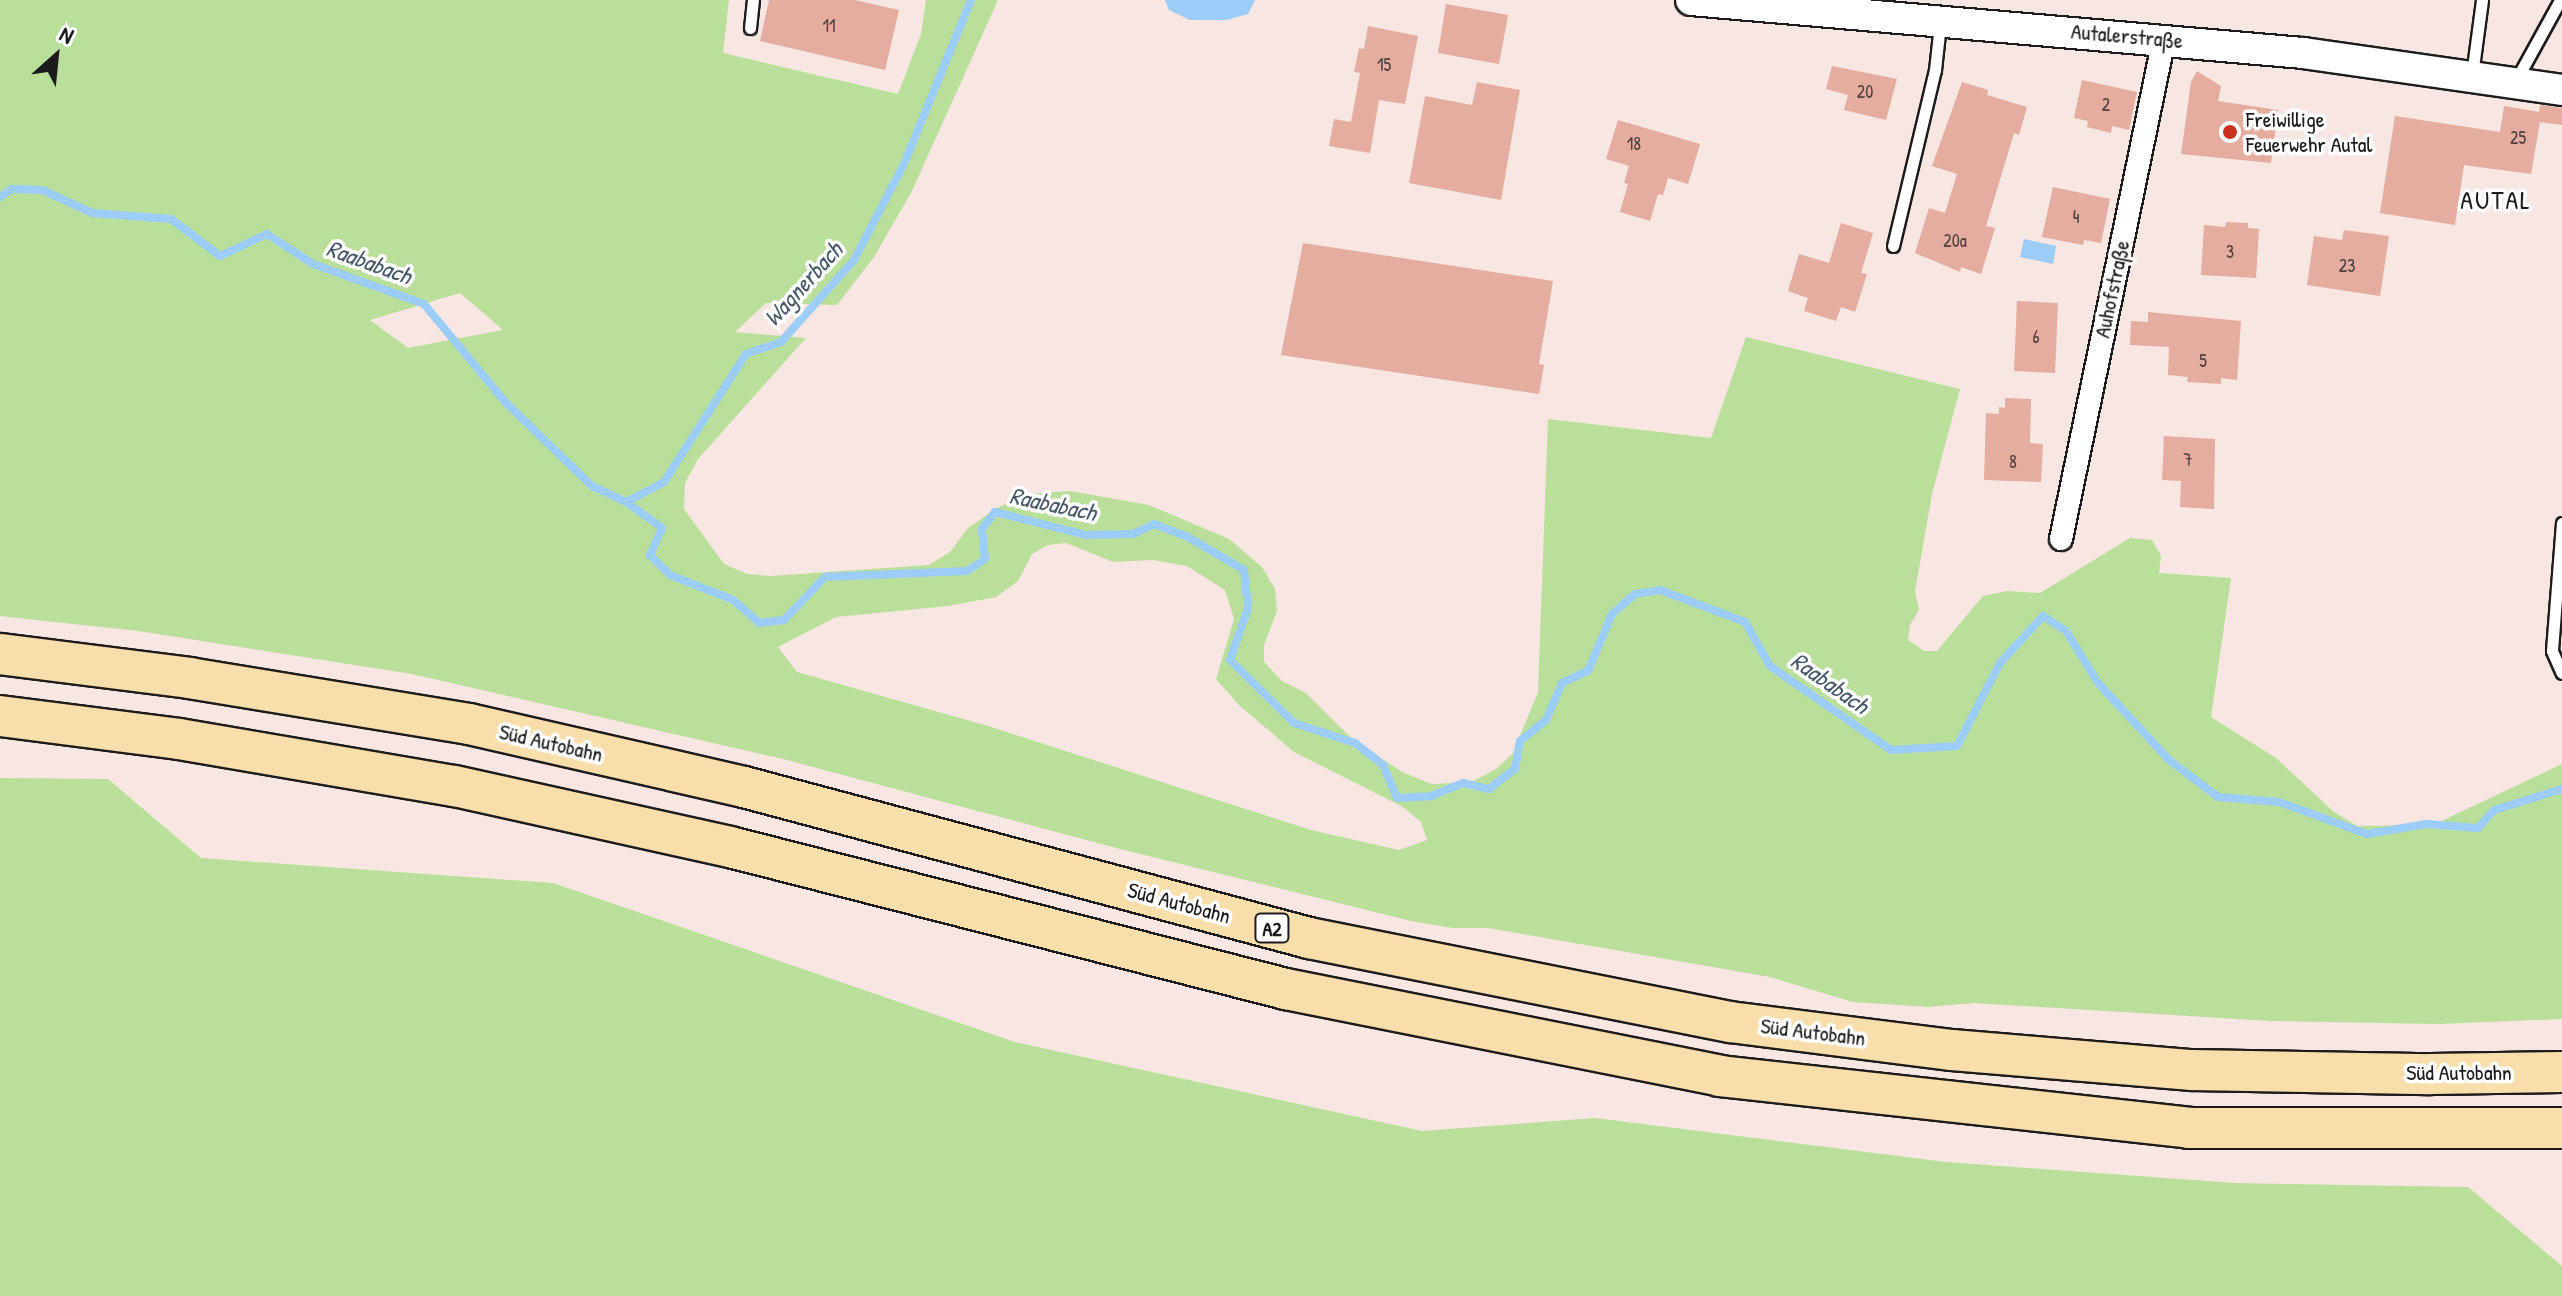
<!DOCTYPE html>
<html>
<head>
<meta charset="utf-8">
<style>
  body { margin:0 }
  #map { position:relative; width:2562px; height:1296px; overflow:hidden; background:#f7e6e2; font-family:"Patrick Hand",sans-serif }
  div>[style] { position:absolute }
  .green>* { inset:0; background:#badf9a }
  .water>* { inset:0; background:#9bcdf8 }
  .stream>* { height:8px; margin:-4px; padding:0 4px; transform-origin:4px; border-radius:4px; background:#9bcdf8 }
  .building>* { inset:0; background:#e5aca0 }
  .roads { filter:drop-shadow(2px 0 #1c1c1c) drop-shadow(-2px 0 #1c1c1c) drop-shadow(0 2px #1c1c1c) drop-shadow(0 -2px #1c1c1c) }
  .lane>* { height:11px; margin:-5.5px; padding:0 5.5px; transform-origin:5.5px; border-radius:5.5px; background:#fff }
  .street>* { height:22px; margin:-11px; padding:0 11px; transform-origin:11px; border-radius:11px; background:#fff }
  .secondary>* { height:30px; margin:-15px; padding:0 15px; transform-origin:15px; border-radius:15px; background:#fff }
  .highway>* { height:40px; margin:-20px; padding:0 20px; transform-origin:20px; border-radius:20px; background:#f8deab }
  .dots>* { width:22px; height:22px; translate:-50% -50%; box-sizing:border-box; border:4px solid #fff; border-radius:50% }
  span { translate:-50% -50%; white-space:nowrap; text-align:center; line-height:1.15; -webkit-text-stroke:7px #fff; paint-order:stroke }
  .number-label { font-size:18px; color:#4e403d }
  .number-label span { -webkit-text-stroke-width:0 }
  .shield-label span { padding:2px 6px; background:#fff; border:2px solid; border-radius:6px; -webkit-text-stroke-width:0 }
  .shield-label { font-size:20px; color:#1c1c1c; font-weight:700 }
  .street-label { font-size:22px; color:#1c1c1c }
  .poi-label { font-size:22px; color:#1c1c1c }
  .left { translate:0 -50%; text-align:left }
  .water-label { font-size:24px; color:#485a69; font-style:italic }
  .quarter-label { font-size:26px; color:#1c1c1c; letter-spacing:2px }
  .north { position:absolute; left:16px; top:16px; width:80px; height:80px; -webkit-text-stroke:6px #fff; paint-order:stroke; rotate:27deg; font-size:22px; font-weight:700; line-height:32px; text-align:center; color:#1c1c1c }
  .north::after { content:''; display:block; margin:auto; width:28px; height:36px; background:#1c1c1c; clip-path:polygon(50% 0,100% 100%,50% 72%,0 100%) }
</style>
</head>
<body>
<div id="map">
  <div class="green">
    <div style="clip-path:polygon(evenodd,0 0,729px 0,723px 53px,898px 94px,921px 34px,926px 0,998px 0,912px 191px,874px 257px,837px 305px,766px 303px,735px 332px,806px 338px,698px 459px,685px 483px,684px 509px,724px 564px,747px 574px,770px 576px,929px 565px,950px 552px,968px 528px,997px 508px,1029px 494px,1070px 491px,1149px 505px,1229px 539px,1262px 567px,1275px 589px,1277px 611px,1264px 645px,1264px 662px,1282px 681px,1306px 693px,1354px 741px,1404px 773px,1432px 784px,1472px 782px,1496px 769px,1513px 753px,1538px 692px,1548px 419px,1711px 438px,1746px 337px,1960px 389px,1932px 494px,1915px 591px,1919px 610px,1910px 625px,1908px 640px,1924px 651px,1937px 651px,1983px 596px,2007px 591px,2040px 593px,2130px 538px,2152px 540px,2161px 556px,2159px 573px,2231px 578px,2211px 717px,2276px 758px,2334px 812px,2357px 826px,2433px 825px,2562px 764px,2562px 1019px,2438px 1024px,2271px 1021px,1973px 1003px,1929px 1007px,1853px 1002px,1770px 977px,1488px 928px,1453px 928px,1411px 921px,1120px 849px,783px 759px,412px 674px,138px 631px,0 616px,0 0,460px 293px,503px 330px,408px 348px,370px 320px,460px 293px,0 0,1066px 543px,1113px 562px,1153px 560px,1187px 566px,1225px 590px,1234px 619px,1216px 679px,1240px 706px,1294px 752px,1403px 807px,1421px 822px,1427px 840px,1399px 850px,1311px 830px,988px 726px,797px 672px,778px 647px,836px 617px,948px 606px,996px 597px,1018px 581px,1032px 554px,1048px 545px,1066px 543px)"></div>
    <div style="clip-path:polygon(0 778px,108px 779px,201px 858px,553px 883px,1015px 1042px,1422px 1131px,1595px 1118px,1946px 1162px,2234px 1183px,2468px 1187px,2562px 1266px,2562px 1296px,0 1296px)"></div>
  </div>
  <div class="water">
    <div style="clip-path:polygon(1165px 0,1255px 0,1248px 14px,1227px 20px,1190px 20px,1169px 10px)"></div>
    <div style="clip-path:polygon(2024px 239px,2056px 246px,2053px 264px,2020px 257px)"></div>
  </div>
  <div class="stream">
    <div style="left:0;top:197px;width:14px;rotate:-34deg"></div>
    <div style="left:12px;top:189px;width:30px;rotate:2deg"></div>
    <div style="left:42px;top:190px;width:55px;rotate:24.7deg"></div>
    <div style="left:92px;top:213px;width:79px;rotate:4.3deg"></div>
    <div style="left:171px;top:219px;width:61px;rotate:37.1deg"></div>
    <div style="left:220px;top:256px;width:52px;rotate:-25.1deg"></div>
    <div style="left:267px;top:234px;width:55px;rotate:33.1deg"></div>
    <div style="left:313px;top:264px;width:118px;rotate:19.8deg"></div>
    <div style="left:424px;top:304px;width:127px;rotate:50.4deg"></div>
    <div style="left:505px;top:402px;width:121px;rotate:44deg"></div>
    <div style="left:592px;top:486px;width:38px;rotate:25deg"></div>
    <div style="left:626px;top:502px;width:44px;rotate:35.8deg"></div>
    <div style="left:662px;top:528px;width:30px;rotate:114deg"></div>
    <div style="left:650px;top:555px;width:28px;rotate:45deg"></div>
    <div style="left:670px;top:575px;width:68px;rotate:21.6deg"></div>
    <div style="left:733px;top:600px;width:35px;rotate:41deg"></div>
    <div style="left:759px;top:623px;width:25px;rotate:-7deg"></div>
    <div style="left:784px;top:620px;width:59px;rotate:-46.4deg"></div>
    <div style="left:825px;top:577px;width:142px;rotate:-2.4deg"></div>
    <div style="left:967px;top:571px;width:22px;rotate:-34deg"></div>
    <div style="left:985px;top:559px;width:30px;rotate:-96deg"></div>
    <div style="left:982px;top:529px;width:21px;rotate:-53deg"></div>
    <div style="left:995px;top:512px;width:93px;rotate:14.3deg"></div>
    <div style="left:1085px;top:535px;width:48px;rotate:-1.2deg"></div>
    <div style="left:1133px;top:534px;width:23px;rotate:-25deg"></div>
    <div style="left:1154px;top:524px;width:34px;rotate:21deg"></div>
    <div style="left:1186px;top:536px;width:67px;rotate:30.4deg"></div>
    <div style="left:1244px;top:570px;width:38px;rotate:84deg"></div>
    <div style="left:1248px;top:608px;width:55px;rotate:109.1deg"></div>
    <div style="left:1230px;top:660px;width:90px;rotate:44.5deg"></div>
    <div style="left:1294px;top:723px;width:64px;rotate:18.2deg"></div>
    <div style="left:1355px;top:743px;width:36px;rotate:38deg"></div>
    <div style="left:1383px;top:765px;width:36px;rotate:67deg"></div>
    <div style="left:1397px;top:798px;width:34px;rotate:-3deg"></div>
    <div style="left:1431px;top:796px;width:35px;rotate:-22deg"></div>
    <div style="left:1463px;top:783px;width:27px;rotate:13deg"></div>
    <div style="left:1489px;top:789px;width:33px;rotate:-38deg"></div>
    <div style="left:1515px;top:769px;width:28px;rotate:-80deg"></div>
    <div style="left:1520px;top:741px;width:33px;rotate:-39deg"></div>
    <div style="left:1546px;top:720px;width:40px;rotate:-66.6deg"></div>
    <div style="left:1562px;top:683px;width:29px;rotate:-25deg"></div>
    <div style="left:1588px;top:671px;width:62px;rotate:-67.2deg"></div>
    <div style="left:1612px;top:614px;width:30px;rotate:-41deg"></div>
    <div style="left:1635px;top:594px;width:25px;rotate:-9deg"></div>
    <div style="left:1660px;top:590px;width:91px;rotate:20.6deg"></div>
    <div style="left:1745px;top:622px;width:51px;rotate:60.4deg"></div>
    <div style="left:1770px;top:666px;width:147px;rotate:34.8deg"></div>
    <div style="left:1891px;top:750px;width:66px;rotate:-3.5deg"></div>
    <div style="left:1957px;top:746px;width:93px;rotate:-62.6deg"></div>
    <div style="left:2000px;top:663px;width:64px;rotate:-47.5deg"></div>
    <div style="left:2043px;top:616px;width:27px;rotate:33deg"></div>
    <div style="left:2066px;top:631px;width:61px;rotate:58.4deg"></div>
    <div style="left:2098px;top:683px;width:105px;rotate:47.3deg"></div>
    <div style="left:2169px;top:760px;width:61px;rotate:37.1deg"></div>
    <div style="left:2218px;top:797px;width:61px;rotate:4.7deg"></div>
    <div style="left:2279px;top:802px;width:94px;rotate:20deg"></div>
    <div style="left:2367px;top:834px;width:60px;rotate:-9.6deg"></div>
    <div style="left:2426px;top:824px;width:52px;rotate:4.4deg"></div>
    <div style="left:2478px;top:828px;width:24px;rotate:-48deg"></div>
    <div style="left:2494px;top:810px;width:71px;rotate:-17.2deg"></div>
    <div style="left:626px;top:502px;width:43px;rotate:-27.8deg"></div>
    <div style="left:664px;top:482px;width:152px;rotate:-57.4deg"></div>
    <div style="left:746px;top:354px;width:37px;rotate:-19deg"></div>
    <div style="left:781px;top:342px;width:110px;rotate:-48.3deg"></div>
    <div style="left:854px;top:260px;width:108px;rotate:-62.5deg"></div>
    <div style="left:904px;top:164px;width:177px;rotate:-67.8deg"></div>
  </div>
  <div class="building">
    <div style="clip-path:polygon(769px 0,855px 0,899px 10px,885px 70px,760px 41px)"></div>
    <div style="clip-path:polygon(1446px 4px,1508px 15px,1499px 64px,1438px 53px)"></div>
    <div style="clip-path:polygon(1368px 26px,1418px 36px,1405px 104px,1379px 100px,1370px 153px,1329px 146px,1334px 119px,1351px 122px,1360px 73px,1354px 72px,1359px 48px,1364px 49px)"></div>
    <div style="clip-path:polygon(1832px 66px,1897px 79px,1886px 120px,1844px 110px,1848px 95px,1826px 89px)"></div>
    <div style="clip-path:polygon(2197px 71px,2221px 86px,2218px 101px,2278px 110px,2271px 163px,2181px 154px,2191px 82px)"></div>
    <div style="clip-path:polygon(2082px 80px,2137px 92px,2129px 130px,2112px 126px,2111px 133px,2087px 127px,2088px 121px,2074px 118px)"></div>
    <div style="clip-path:polygon(1477px 82px,1520px 90px,1501px 200px,1409px 183px,1425px 96px,1472px 105px)"></div>
    <div style="clip-path:polygon(1962px 82px,1988px 90px,1987px 95px,2027px 107px,2019px 135px,2014px 133px,1986px 226px,1995px 228px,1981px 274px,1961px 267px,1960px 272px,1915px 253px,1929px 208px,1945px 213px,1957px 174px,1932px 166px)"></div>
    <div style="clip-path:polygon(2540px 105px,2562px 108px,2562px 125px,2540px 122px,2531px 174px,2464px 165px,2455px 225px,2380px 213px,2395px 116px,2500px 132px,2504px 106px,2539px 112px)"></div>
    <div style="clip-path:polygon(1618px 120px,1700px 144px,1688px 184px,1668px 178px,1663px 195px,1658px 194px,1650px 221px,1620px 212px,1628px 184px,1624px 183px,1629px 166px,1606px 159px)"></div>
    <div style="clip-path:polygon(2053px 187px,2110px 199px,2101px 243px,2084px 240px,2083px 245px,2042px 237px)"></div>
    <div style="clip-path:polygon(2226px 222px,2248px 223px,2248px 228px,2259px 229px,2256px 278px,2201px 275px,2204px 225px,2225px 227px)"></div>
    <div style="clip-path:polygon(1841px 223px,1873px 233px,1861px 273px,1867px 274px,1855px 312px,1841px 307px,1836px 321px,1804px 311px,1808px 298px,1788px 291px,1799px 254px,1829px 263px)"></div>
    <div style="clip-path:polygon(2344px 230px,2389px 236px,2380px 296px,2307px 285px,2314px 236px,2342px 240px)"></div>
    <div style="clip-path:polygon(1303px 243px,1553px 281px,1539px 364px,1544px 365px,1539px 394px,1281px 355px)"></div>
    <div style="clip-path:polygon(2017px 301px,2058px 303px,2055px 373px,2014px 371px)"></div>
    <div style="clip-path:polygon(2148px 312px,2241px 321px,2237px 380px,2221px 378px,2221px 384px,2187px 382px,2188px 377px,2168px 375px,2169px 347px,2130px 345px,2131px 321px,2148px 322px)"></div>
    <div style="clip-path:polygon(2005px 398px,2031px 399px,2030px 443px,2043px 444px,2041px 482px,1984px 480px,1986px 413px,1999px 414px,1999px 407px,2005px 408px)"></div>
    <div style="clip-path:polygon(2164px 436px,2215px 439px,2214px 509px,2180px 507px,2181px 481px,2162px 480px)"></div>
  </div>
  <div class="roads">
    <div class="lane">
      <div style="left:750px;top:28px;width:28px;rotate:-84deg"></div>
      <div style="left:2472px;top:75px;width:76px;rotate:-82.4deg"></div>
      <div style="left:2515px;top:82px;width:94px;rotate:-61.2deg"></div>
      <div style="left:1893px;top:246px;width:181px;rotate:-76.6deg"></div>
      <div style="left:1935px;top:70px;width:46px;rotate:-83.8deg"></div>
      <div style="left:2562px;top:523px;width:128px;rotate:94.5deg"></div>
      <div style="left:2552px;top:651px;width:24px;rotate:66deg"></div>
    </div>
    <div class="street">
      <div style="left:2061px;top:539px;width:510px;rotate:-78.36deg"></div>
    </div>
    <div class="secondary">
      <div style="left:1691px;top:0;width:614px;rotate:4.95deg"></div>
      <div style="left:2303px;top:53px;width:262px;rotate:8.1deg"></div>
    </div>
    <div class="highway">
      <div style="left:0;top:654px;width:191px;rotate:7.2deg"></div>
      <div style="left:189px;top:678px;width:284px;rotate:9.3deg"></div>
      <div style="left:469px;top:724px;width:282px;rotate:12.9deg"></div>
      <div style="left:744px;top:787px;width:585px;rotate:14.96deg"></div>
      <div style="left:1309px;top:938px;width:429px;rotate:11.3deg"></div>
      <div style="left:1730px;top:1022px;width:224px;rotate:7.2deg"></div>
      <div style="left:1952px;top:1050px;width:241px;rotate:4.8deg"></div>
      <div style="left:2192px;top:1070px;width:239px;rotate:1deg"></div>
      <div style="left:2431px;top:1074px;width:131px;rotate:-0.9deg"></div>
      <div style="left:0;top:716px;width:180px;rotate:7.3deg"></div>
      <div style="left:179px;top:739px;width:280px;rotate:9.7deg"></div>
      <div style="left:455px;top:786px;width:282px;rotate:12.5deg"></div>
      <div style="left:730px;top:847px;width:574px;rotate:14.33deg"></div>
      <div style="left:1286px;top:989px;width:443px;rotate:11.3deg"></div>
      <div style="left:1720px;top:1076px;width:472px;rotate:6.3deg"></div>
      <div style="left:2189px;top:1128px;width:373px"></div>
    </div>
  </div>
  <div class="dots">
    <div style="left:2230px;top:132px;background:#c8321e"></div>
  </div>
  <div class="number-label">
    <span style="left:829px;top:26px">11</span>
    <span style="left:1384px;top:65px">15</span>
    <span style="left:1865px;top:92px">20</span>
    <span style="left:2106px;top:105px">2</span>
    <span style="left:2518px;top:138px">25</span>
    <span style="left:1634px;top:144px">18</span>
    <span style="left:2076px;top:217px">4</span>
    <span style="left:1955px;top:241px">20a</span>
    <span style="left:2230px;top:252px">3</span>
    <span style="left:2347px;top:266px">23</span>
    <span style="left:2036px;top:337px">6</span>
    <span style="left:2203px;top:361px">5</span>
    <span style="left:2188px;top:460px">7</span>
    <span style="left:2013px;top:462px">8</span>
  </div>
  <div class="shield-label">
    <span style="left:1272px;top:928px">A2</span>
  </div>
  <div class="street-label">
    <span style="left:2127px;top:36px;rotate:5deg">Autalerstraße</span>
    <span style="left:2112px;top:289px;rotate:-78deg">Auhofstraße</span>
    <span style="left:551px;top:743px;rotate:13deg">Süd Autobahn</span>
    <span style="left:1179px;top:903px;rotate:15deg">Süd Autobahn</span>
    <span style="left:1813px;top:1032px;rotate:7deg">Süd Autobahn</span>
    <span style="left:2459px;top:1073px">Süd Autobahn</span>
  </div>
  <div class="poi-label">
    <span class="left" style="left:2246px;top:132px">Freiwillige<br>Feuerwehr Autal</span>
  </div>
  <div class="water-label">
    <span style="left:369px;top:262px;rotate:20deg">Raababach</span>
    <span style="left:803px;top:284px;rotate:-48deg">Wagnerbach</span>
    <span style="left:1053px;top:504px;rotate:12deg">Raababach</span>
    <span style="left:1830px;top:683px;rotate:35deg">Raababach</span>
  </div>
  <div class="quarter-label">
    <span style="left:2496px;top:200px">AUTAL</span>
  </div>
  <div class="north">N</div>
</div>
</body>
</html>
